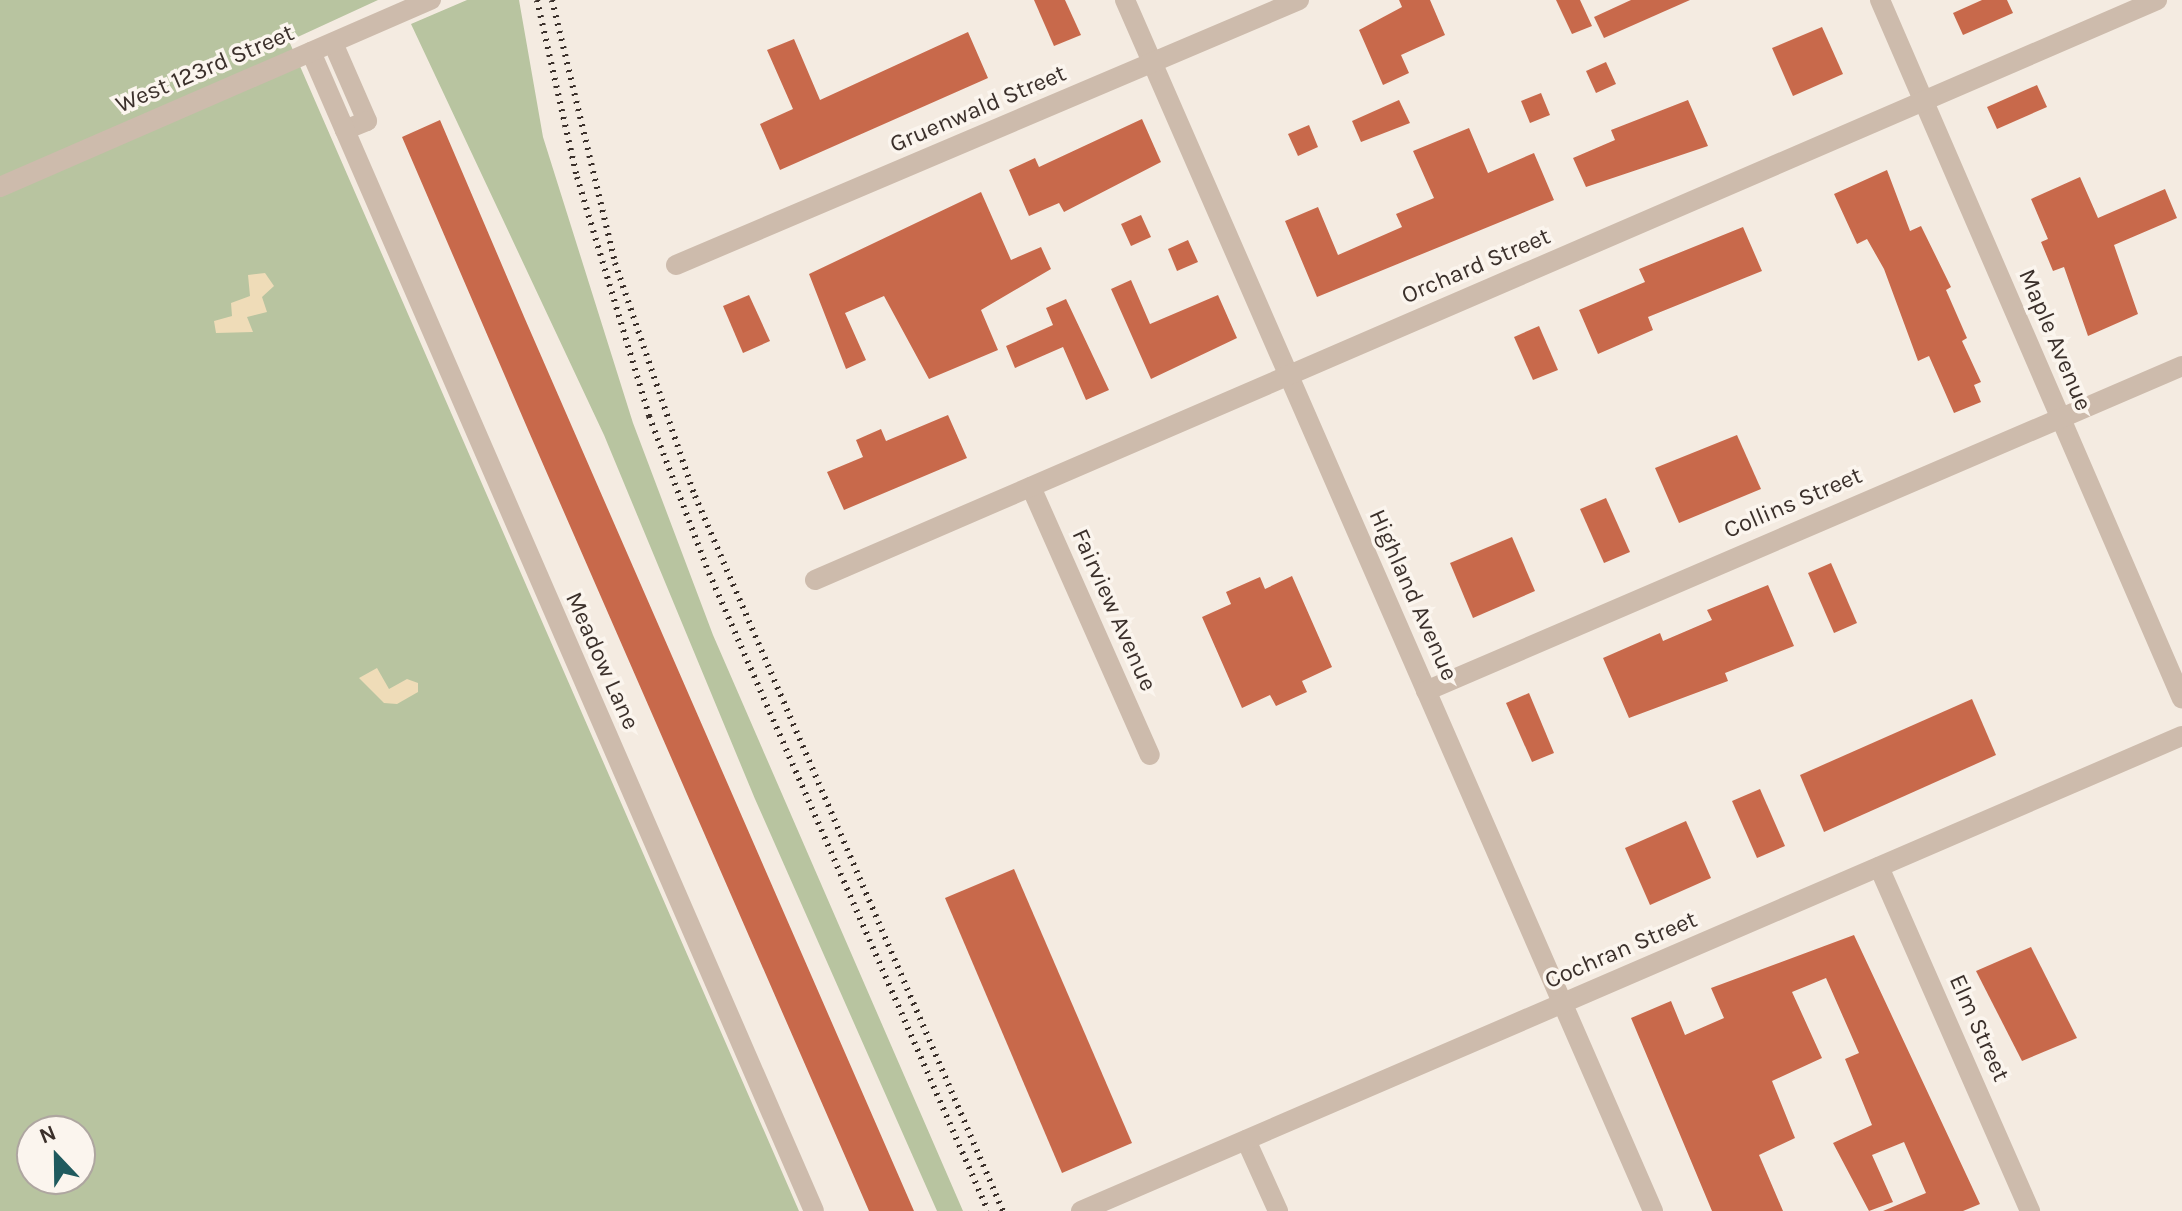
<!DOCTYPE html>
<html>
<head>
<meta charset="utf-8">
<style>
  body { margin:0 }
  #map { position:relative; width:2182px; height:1211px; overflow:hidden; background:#f4ebe1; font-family:Karla,sans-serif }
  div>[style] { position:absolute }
  .green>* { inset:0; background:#b8c4a0 }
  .sand>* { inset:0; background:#efdcb8 }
  .building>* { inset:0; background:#c8694b }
  .minor>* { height:20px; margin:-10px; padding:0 10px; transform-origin:10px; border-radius:10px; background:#cdbbac }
  .rail>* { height:6px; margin-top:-3px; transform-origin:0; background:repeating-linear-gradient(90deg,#3b302b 0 2px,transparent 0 8px) }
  span { translate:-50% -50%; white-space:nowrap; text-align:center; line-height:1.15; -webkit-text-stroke:7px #fbf5ee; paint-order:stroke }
  .street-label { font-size:24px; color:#3b302b }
  .north { position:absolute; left:16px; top:1115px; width:80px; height:80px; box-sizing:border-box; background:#fbf5ee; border:2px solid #aea6a0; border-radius:50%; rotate:338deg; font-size:22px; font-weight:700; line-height:32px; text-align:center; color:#3b302b }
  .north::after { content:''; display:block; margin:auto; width:28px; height:36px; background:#1f5a5e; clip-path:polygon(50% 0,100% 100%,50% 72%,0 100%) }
</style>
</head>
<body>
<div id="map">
  <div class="green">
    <div style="clip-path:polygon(evenodd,0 0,378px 0,289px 41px,799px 1211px,0 1211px,0 0,32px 1131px,80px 1131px,80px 1179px,32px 1179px,32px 1131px)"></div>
    <div style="clip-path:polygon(467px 0,519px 0,543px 137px,633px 423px,713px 635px,963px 1211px,937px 1211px,755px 799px,604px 435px,411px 24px)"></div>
  </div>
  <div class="sand">
    <div style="clip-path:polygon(265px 273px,274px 286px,262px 297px,267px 312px,247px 317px,253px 332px,216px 333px,214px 321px,232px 316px,231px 303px,250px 296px,248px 275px)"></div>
    <div style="clip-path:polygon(377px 668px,389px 689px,407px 679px,418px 683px,418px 692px,397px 704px,384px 703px,359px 678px)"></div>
  </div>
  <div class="building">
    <div style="clip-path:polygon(1034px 0,1065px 0,1081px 35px,1054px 46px)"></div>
    <div style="clip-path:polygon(1399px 0,1430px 0,1445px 35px,1401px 55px,1409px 73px,1383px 85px,1359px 30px,1402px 7px)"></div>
    <div style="clip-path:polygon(1556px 0,1580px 0,1592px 26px,1572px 34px)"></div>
    <div style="clip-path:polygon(1631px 0,1690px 0,1604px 38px,1594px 17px)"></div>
    <div style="clip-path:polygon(1982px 0,2007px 0,2013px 13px,1963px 35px,1953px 13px)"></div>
    <div style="clip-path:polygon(1822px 27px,1843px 74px,1793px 96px,1772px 48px)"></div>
    <div style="clip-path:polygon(968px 32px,988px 78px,780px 170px,760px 124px,793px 109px,767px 50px,794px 39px,820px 100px)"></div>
    <div style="clip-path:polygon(1606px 62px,1616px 84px,1596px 93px,1586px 71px)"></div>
    <div style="clip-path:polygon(2037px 85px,2047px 107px,1997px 129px,1987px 107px)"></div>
    <div style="clip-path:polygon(1541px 93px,1550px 115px,1530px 123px,1521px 101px)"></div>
    <div style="clip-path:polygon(1399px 100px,1410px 123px,1361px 142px,1352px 121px)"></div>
    <div style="clip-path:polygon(1688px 100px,1708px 146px,1586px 187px,1573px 158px,1615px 140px,1611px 130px)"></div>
    <div style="clip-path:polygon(1142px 119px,1161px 162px,1064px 212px,1059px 203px,1029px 216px,1009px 170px,1035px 158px,1039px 167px)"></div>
    <div style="clip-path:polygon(440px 120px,525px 319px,914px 1211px,869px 1211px,529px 432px,402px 137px)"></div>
    <div style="clip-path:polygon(1309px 125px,1318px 147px,1298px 156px,1288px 134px)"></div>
    <div style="clip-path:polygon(1469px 128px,1488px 173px,1534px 153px,1554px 200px,1317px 297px,1285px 221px,1318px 207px,1338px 255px,1402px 227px,1396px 214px,1434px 198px,1413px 151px)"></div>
    <div style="clip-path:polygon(1887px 170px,1910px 231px,1921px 226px,1951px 287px,1946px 290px,1967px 338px,1962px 341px,1981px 382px,1974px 385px,1981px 402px,1954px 413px,1929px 356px,1918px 361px,1884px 269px,1867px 239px,1857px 244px,1834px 194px)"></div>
    <div style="clip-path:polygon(2080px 177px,2098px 218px,2165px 189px,2177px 218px,2114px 245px,2138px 314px,2088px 336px,2064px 267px,2053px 271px,2041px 242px,2048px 239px,2031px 199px)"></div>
    <div style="clip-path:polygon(981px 192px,1011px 260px,1041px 247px,1051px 269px,981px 310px,998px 350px,929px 379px,884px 296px,845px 313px,866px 360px,846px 369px,809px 274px)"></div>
    <div style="clip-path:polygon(1141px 215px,1151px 237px,1131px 246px,1121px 224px)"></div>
    <div style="clip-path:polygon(1743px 227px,1762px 271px,1648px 317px,1653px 330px,1598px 354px,1579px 310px,1645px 282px,1639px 269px)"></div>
    <div style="clip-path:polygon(1188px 240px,1198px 262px,1177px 271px,1168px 249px)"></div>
    <div style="clip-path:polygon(1131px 280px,1150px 324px,1218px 295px,1237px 338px,1151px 379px,1111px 289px)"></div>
    <div style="clip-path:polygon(749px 295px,770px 341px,743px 353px,723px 306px)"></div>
    <div style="clip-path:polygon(1066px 299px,1109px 390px,1086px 400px,1063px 347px,1015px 368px,1006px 346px,1053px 325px,1046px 308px)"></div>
    <div style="clip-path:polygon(1539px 326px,1558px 370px,1533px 380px,1514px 337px)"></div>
    <div style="clip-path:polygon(948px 415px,967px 458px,844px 510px,827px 472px,863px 457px,856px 440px,881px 429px,886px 441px)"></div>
    <div style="clip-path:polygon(1737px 435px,1761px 489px,1679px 523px,1655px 468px)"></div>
    <div style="clip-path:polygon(1606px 498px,1630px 552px,1604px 563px,1580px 509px)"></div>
    <div style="clip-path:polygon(1512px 537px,1535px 591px,1473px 618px,1450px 563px)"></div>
    <div style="clip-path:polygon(1831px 563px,1857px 623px,1834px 633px,1808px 573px)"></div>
    <div style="clip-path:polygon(1292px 576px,1332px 667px,1302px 681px,1307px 692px,1276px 706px,1270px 695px,1242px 708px,1202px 617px,1231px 604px,1226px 592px,1260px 577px,1265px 589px)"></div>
    <div style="clip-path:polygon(1768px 585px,1794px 646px,1725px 673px,1728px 681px,1629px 718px,1603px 658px,1660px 633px,1663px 641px,1712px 620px,1707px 610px)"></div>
    <div style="clip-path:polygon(1529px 693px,1554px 753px,1532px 762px,1506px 703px)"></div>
    <div style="clip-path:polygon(1972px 699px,1996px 755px,1824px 832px,1800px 775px)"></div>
    <div style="clip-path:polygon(1760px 789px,1785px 846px,1757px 858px,1732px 801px)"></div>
    <div style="clip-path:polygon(1686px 821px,1711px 878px,1650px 905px,1625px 848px)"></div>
    <div style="clip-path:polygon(1014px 869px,1132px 1143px,1062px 1173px,945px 898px)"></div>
    <div style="clip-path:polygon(1854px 935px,1980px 1204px,1963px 1211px,1883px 1211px,1926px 1193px,1904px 1142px,1872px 1155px,1893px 1202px,1869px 1211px,1833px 1143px,1872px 1125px,1845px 1059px,1859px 1053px,1826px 978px,1792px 992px,1822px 1058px,1772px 1081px,1795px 1138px,1759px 1155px,1783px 1211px,1712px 1211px,1631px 1018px,1671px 1001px,1685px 1035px,1724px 1018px,1711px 988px)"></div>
    <div style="clip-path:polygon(2031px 947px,2077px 1038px,2022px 1061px,1976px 971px)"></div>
  </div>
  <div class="minor">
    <div style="left:1125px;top:0;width:1321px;rotate:66.44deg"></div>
    <div style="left:1880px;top:0;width:761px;rotate:66.63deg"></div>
    <div style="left:333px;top:43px;width:85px;rotate:66.4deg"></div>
    <div style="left:367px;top:121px;width:24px;rotate:158deg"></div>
    <div style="left:311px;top:52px;width:1263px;rotate:66.54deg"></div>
    <div style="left:0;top:187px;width:470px;rotate:-23.5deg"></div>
    <div style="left:676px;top:265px;width:677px;rotate:-23.04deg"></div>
    <div style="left:1031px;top:487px;width:293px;rotate:66.1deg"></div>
    <div style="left:815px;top:580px;width:1462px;rotate:-23.37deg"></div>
    <div style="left:1426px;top:691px;width:823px;rotate:-23.26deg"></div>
    <div style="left:1879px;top:867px;width:376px;rotate:66.3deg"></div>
    <div style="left:1246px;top:1140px;width:78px;rotate:65.7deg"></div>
    <div style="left:1081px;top:1211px;width:1199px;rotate:-23.34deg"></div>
  </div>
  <div class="rail">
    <div style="left:537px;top:0;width:181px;rotate:77.3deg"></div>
    <div style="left:577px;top:177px;width:250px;rotate:73.2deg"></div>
    <div style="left:649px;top:416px;width:168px;rotate:69.1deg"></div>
    <div style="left:709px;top:573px;width:696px;rotate:66.38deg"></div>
    <div style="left:552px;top:0;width:270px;rotate:76.5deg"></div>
    <div style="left:615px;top:263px;width:246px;rotate:71.1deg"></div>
    <div style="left:695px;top:496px;width:779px;rotate:66.7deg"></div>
  </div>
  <div class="street-label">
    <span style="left:205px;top:69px;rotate:-23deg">West 123rd Street</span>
    <span style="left:978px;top:109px;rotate:-23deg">Gruenwald Street</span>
    <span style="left:1476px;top:266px;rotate:-23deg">Orchard Street</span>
    <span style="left:2055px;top:340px;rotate:67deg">Maple Avenue</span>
    <span style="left:1793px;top:503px;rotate:-23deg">Collins Street</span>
    <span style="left:1413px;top:595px;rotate:66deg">Highland Avenue</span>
    <span style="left:1114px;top:610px;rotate:66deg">Fairview Avenue</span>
    <span style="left:602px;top:661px;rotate:66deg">Meadow Lane</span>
    <span style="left:1621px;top:950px;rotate:-23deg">Cochran Street</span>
    <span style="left:1979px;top:1028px;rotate:66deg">Elm Street</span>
  </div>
  <div class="north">N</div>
</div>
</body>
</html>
